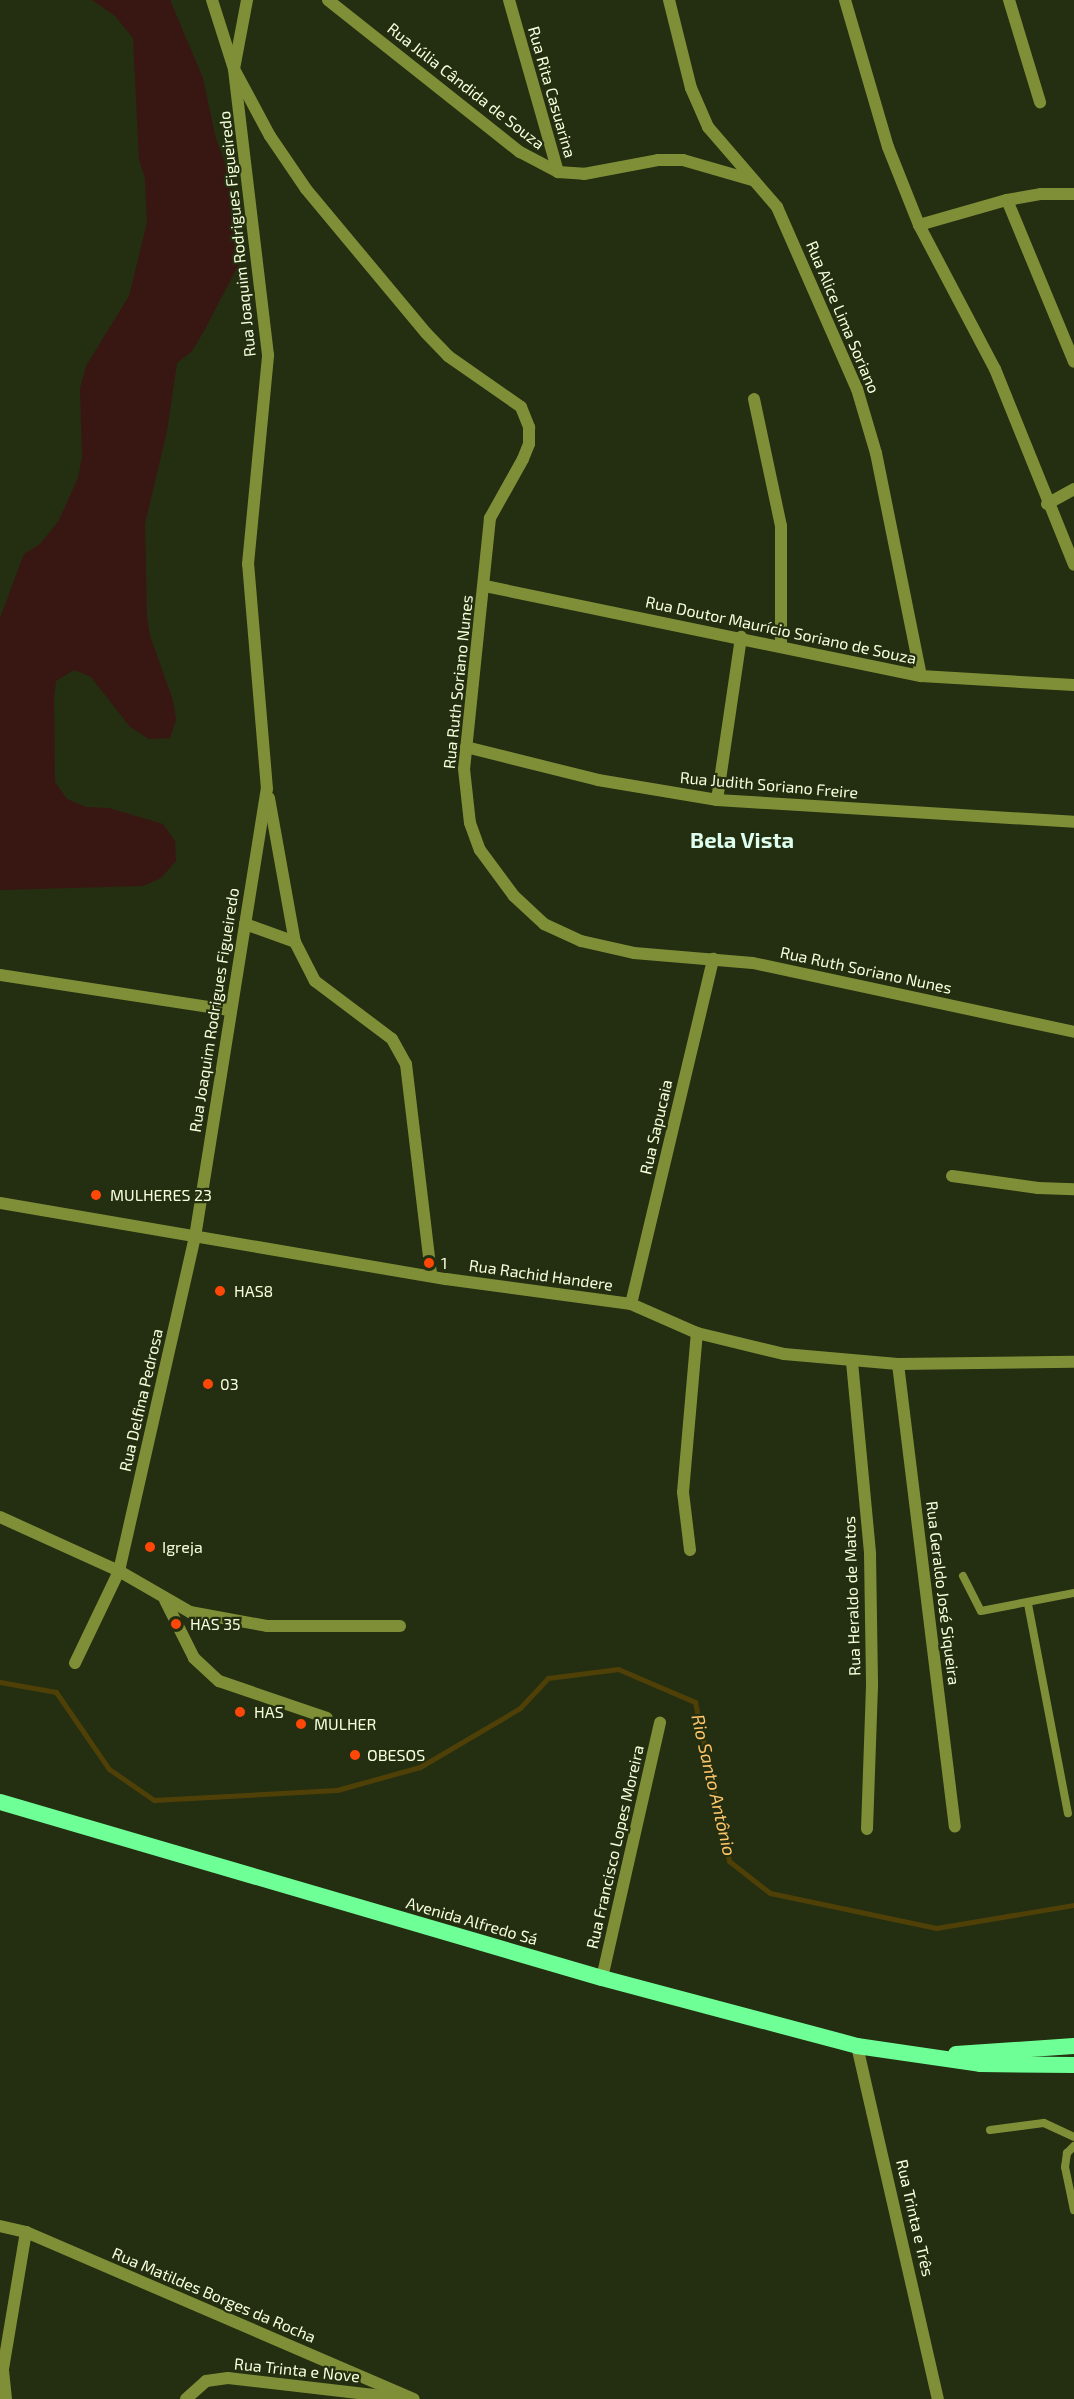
<!DOCTYPE html>
<html>
<head>
<meta charset="utf-8">
<style>
  body { margin:0 }
  #map { position:relative; width:1074px; height:2399px; overflow:hidden; background:#242e10; font-family:"Exo 2",sans-serif }
  div>[style] { position:absolute }
  .green>* { inset:0; background:#381712 }
  .stream>* { height:5px; margin:-2.5px; padding:0 2.5px; transform-origin:2.5px; border-radius:2.5px; background:#4f4008 }
  .service>* { height:8px; margin:-4px; padding:0 4px; transform-origin:4px; border-radius:4px; background:#7f8f38 }
  .minor>* { height:12px; margin:-6px; padding:0 6px; transform-origin:6px; border-radius:6px; background:#7f8f38 }
  .tertiary>* { height:12px; margin:-6px; padding:0 6px; transform-origin:6px; border-radius:6px; background:#7f8f38 }
  .trunk>* { height:16px; margin:-8px; padding:0 8px; transform-origin:8px; border-radius:8px; background:#6eff96 }
  .dots>* { width:16px; height:16px; translate:-50% -50%; box-sizing:border-box; border:3px solid #242e10; border-radius:50% }
  span { translate:-50% -50%; white-space:nowrap; text-align:center; line-height:1.15; -webkit-text-stroke:4.5px #242e10; paint-order:stroke }
  .street-label { font-size:16px; color:#f6ffdc }
  .poi-label { font-size:16px; color:#f6ffdc }
  .left { translate:0 -50%; text-align:left }
  .water-label { font-size:18px; color:#ffc66a; font-style:italic }
  .district-label { font-size:22px; color:#deffef; font-weight:700 }
</style>
</head>
<body>
<div id="map">
  <div class="green">
    <div style="clip-path:polygon(92px 0,170px 0,203px 78px,216px 139px,230px 177px,242px 258px,203px 333px,192px 351px,177px 363px,167px 431px,145px 524px,147px 616px,150px 636px,173px 700px,176px 720px,170px 738px,149px 739px,130px 727px,91px 677px,74px 670px,56px 681px,54px 700px,55px 782px,67px 799px,86px 807px,109px 808px,163px 824px,175px 841px,176px 861px,161px 878px,143px 886px,0 890px,0 618px,24px 554px,40px 544px,58px 522px,78px 478px,82px 457px,80px 389px,86px 366px,129px 296px,147px 223px,145px 178px,139px 160px,133px 38px,115px 16px)"></div>
  </div>
  <div class="stream">
    <div style="left:0;top:1682px;width:57px;rotate:10.1deg"></div>
    <div style="left:56px;top:1692px;width:93px;rotate:55.5deg"></div>
    <div style="left:109px;top:1769px;width:55px;rotate:34.6deg"></div>
    <div style="left:154px;top:1800px;width:183px;rotate:-3.1deg"></div>
    <div style="left:337px;top:1790px;width:86px;rotate:-15.5deg"></div>
    <div style="left:420px;top:1767px;width:116px;rotate:-30.5deg"></div>
    <div style="left:520px;top:1708px;width:41px;rotate:-47deg"></div>
    <div style="left:548px;top:1678px;width:71px;rotate:-7.3deg"></div>
    <div style="left:618px;top:1669px;width:84px;rotate:23.2deg"></div>
    <div style="left:695px;top:1702px;width:163px;rotate:77.9deg"></div>
    <div style="left:729px;top:1861px;width:52px;rotate:38deg"></div>
    <div style="left:770px;top:1893px;width:170px;rotate:11.9deg"></div>
    <div style="left:936px;top:1928px;width:140px;rotate:-9.5deg"></div>
  </div>
  <div class="service">
    <div style="left:963px;top:1576px;width:39px;rotate:63deg"></div>
    <div style="left:981px;top:1611px;width:95px;rotate:-11deg"></div>
    <div style="left:1028px;top:1604px;width:213px;rotate:79.2deg"></div>
    <div style="left:990px;top:2130px;width:54px;rotate:-7.4deg"></div>
    <div style="left:1044px;top:2123px;width:33px;rotate:25deg"></div>
    <div style="left:1074px;top:2146px;width:10px;rotate:135deg"></div>
    <div style="left:1067px;top:2153px;width:14px;rotate:98deg"></div>
    <div style="left:1065px;top:2167px;width:44px;rotate:78.2deg"></div>
  </div>
  <div class="minor">
    <div style="left:212px;top:0;width:72px;rotate:72.3deg"></div>
    <div style="left:234px;top:69px;width:76px;rotate:61.8deg"></div>
    <div style="left:270px;top:136px;width:64px;rotate:55.8deg"></div>
    <div style="left:306px;top:189px;width:187px;rotate:50.2deg"></div>
    <div style="left:426px;top:333px;width:32px;rotate:46deg"></div>
    <div style="left:448px;top:356px;width:89px;rotate:34.9deg"></div>
    <div style="left:521px;top:407px;width:22px;rotate:68deg"></div>
    <div style="left:529px;top:427px;width:17px;rotate:90deg"></div>
    <div style="left:529px;top:444px;width:16px;rotate:112deg"></div>
    <div style="left:523px;top:459px;width:68px;rotate:119.2deg"></div>
    <div style="left:490px;top:518px;width:252px;rotate:95.9deg"></div>
    <div style="left:464px;top:769px;width:54px;rotate:83.7deg"></div>
    <div style="left:470px;top:823px;width:29px;rotate:70deg"></div>
    <div style="left:480px;top:850px;width:57px;rotate:53.5deg"></div>
    <div style="left:514px;top:896px;width:41px;rotate:43deg"></div>
    <div style="left:544px;top:924px;width:41px;rotate:24.7deg"></div>
    <div style="left:581px;top:941px;width:54px;rotate:12.8deg"></div>
    <div style="left:634px;top:953px;width:119px;rotate:4.8deg"></div>
    <div style="left:753px;top:963px;width:328px;rotate:12.1deg"></div>
    <div style="left:328px;top:0;width:245px;rotate:38.4deg"></div>
    <div style="left:520px;top:152px;width:43px;rotate:27.8deg"></div>
    <div style="left:558px;top:172px;width:26px;rotate:4deg"></div>
    <div style="left:584px;top:174px;width:75px;rotate:-10.7deg"></div>
    <div style="left:658px;top:160px;width:25px"></div>
    <div style="left:683px;top:160px;width:72px;rotate:16.2deg"></div>
    <div style="left:509px;top:0;width:179px;rotate:74.1deg"></div>
    <div style="left:669px;top:0;width:91px;rotate:76deg"></div>
    <div style="left:691px;top:88px;width:43px;rotate:66.4deg"></div>
    <div style="left:708px;top:127px;width:106px;rotate:49.2deg"></div>
    <div style="left:777px;top:207px;width:199px;rotate:66.3deg"></div>
    <div style="left:857px;top:389px;width:67px;rotate:73.5deg"></div>
    <div style="left:876px;top:453px;width:227px;rotate:78.6deg"></div>
    <div style="left:845px;top:0;width:153px;rotate:73.7deg"></div>
    <div style="left:888px;top:147px;width:84px;rotate:68.3deg"></div>
    <div style="left:919px;top:225px;width:163px;rotate:62.2deg"></div>
    <div style="left:995px;top:369px;width:211px;rotate:68deg"></div>
    <div style="left:1009px;top:0;width:107px;rotate:73.1deg"></div>
    <div style="left:1007px;top:200px;width:175px;rotate:67.5deg"></div>
    <div style="left:919px;top:225px;width:91px;rotate:-15.9deg"></div>
    <div style="left:1007px;top:200px;width:35px;rotate:-10deg"></div>
    <div style="left:1041px;top:194px;width:33px"></div>
    <div style="left:754px;top:399px;width:130px;rotate:78deg"></div>
    <div style="left:781px;top:526px;width:120px;rotate:90deg"></div>
    <div style="left:1047px;top:504px;width:31px;rotate:-29deg"></div>
    <div style="left:485px;top:586px;width:445px;rotate:11.7deg"></div>
    <div style="left:921px;top:676px;width:153px;rotate:3.4deg"></div>
    <div style="left:466px;top:747px;width:136px;rotate:14deg"></div>
    <div style="left:598px;top:780px;width:121px;rotate:9.5deg"></div>
    <div style="left:717px;top:800px;width:358px;rotate:3.5deg"></div>
    <div style="left:269px;top:798px;width:146px;rotate:79.8deg"></div>
    <div style="left:717px;top:800px;width:165px;rotate:-81.6deg"></div>
    <div style="left:245px;top:924px;width:53px;rotate:19.8deg"></div>
    <div style="left:295px;top:942px;width:44px;rotate:62.9deg"></div>
    <div style="left:315px;top:981px;width:96px;rotate:37deg"></div>
    <div style="left:392px;top:1039px;width:29px;rotate:61deg"></div>
    <div style="left:406px;top:1064px;width:211px;rotate:83.2deg"></div>
    <div style="left:0;top:975px;width:232px;rotate:8.7deg"></div>
    <div style="left:952px;top:1176px;width:87px;rotate:7.9deg"></div>
    <div style="left:1038px;top:1188px;width:36px;rotate:2deg"></div>
    <div style="left:631px;top:1304px;width:355px;rotate:-76.6deg"></div>
    <div style="left:852px;top:1362px;width:193px;rotate:84.6deg"></div>
    <div style="left:870px;top:1554px;width:132px;rotate:89.1deg"></div>
    <div style="left:872px;top:1686px;width:143px;rotate:92deg"></div>
    <div style="left:898px;top:1364px;width:466px;rotate:83deg"></div>
    <div style="left:0;top:1517px;width:131px;rotate:24.4deg"></div>
    <div style="left:119px;top:1571px;width:82px;rotate:30deg"></div>
    <div style="left:190px;top:1612px;width:78px;rotate:10.3deg"></div>
    <div style="left:267px;top:1626px;width:133px"></div>
    <div style="left:690px;top:1550px;width:58px;rotate:-96.9deg"></div>
    <div style="left:683px;top:1492px;width:160px;rotate:-85deg"></div>
    <div style="left:165px;top:1600px;width:65px;rotate:63.4deg"></div>
    <div style="left:194px;top:1658px;width:34px;rotate:43deg"></div>
    <div style="left:219px;top:1681px;width:114px;rotate:18.9deg"></div>
    <div style="left:75px;top:1663px;width:102px;rotate:-64.4deg"></div>
    <div style="left:119px;top:1571px;width:343px;rotate:-77.2deg"></div>
    <div style="left:195px;top:1237px;width:454px;rotate:-80.9deg"></div>
    <div style="left:267px;top:789px;width:226px;rotate:-94.8deg"></div>
    <div style="left:248px;top:564px;width:210px;rotate:-84.5deg"></div>
    <div style="left:268px;top:355px;width:288px;rotate:-96.8deg"></div>
    <div style="left:234px;top:69px;width:70px;rotate:-79.3deg"></div>
    <div style="left:602px;top:1978px;width:262px;rotate:-77.2deg"></div>
    <div style="left:857px;top:2046px;width:362px;rotate:77.1deg"></div>
    <div style="left:0;top:2226px;width:27px;rotate:13deg"></div>
    <div style="left:26px;top:2232px;width:422px;rotate:23.3deg"></div>
    <div style="left:6px;top:2399px;width:30px;rotate:-96deg"></div>
    <div style="left:3px;top:2369px;width:139px;rotate:-80.5deg"></div>
    <div style="left:186px;top:2399px;width:27px;rotate:-42deg"></div>
    <div style="left:206px;top:2381px;width:22px;rotate:-8deg"></div>
    <div style="left:228px;top:2378px;width:175px;rotate:6.6deg"></div>
  </div>
  <div class="tertiary">
    <div style="left:0;top:1203px;width:452px;rotate:9.7deg"></div>
    <div style="left:446px;top:1279px;width:187px;rotate:7.7deg"></div>
    <div style="left:631px;top:1304px;width:72px;rotate:23.7deg"></div>
    <div style="left:697px;top:1333px;width:89px;rotate:13.6deg"></div>
    <div style="left:784px;top:1354px;width:114px;rotate:5deg"></div>
    <div style="left:898px;top:1364px;width:176px;rotate:-0.7deg"></div>
  </div>
  <div class="trunk">
    <div style="left:0;top:1802px;width:627px;rotate:16.3deg"></div>
    <div style="left:602px;top:1978px;width:264px;rotate:14.9deg"></div>
    <div style="left:857px;top:2046px;width:124px;rotate:8.3deg"></div>
    <div style="left:980px;top:2064px;width:94px;rotate:0.6deg"></div>
    <div style="left:956px;top:2054px;width:118px;rotate:-3.9deg"></div>
  </div>
  <div class="dots">
    <div style="left:96px;top:1195px;background:#ff4708"></div>
    <div style="left:429px;top:1263px;background:#ff4708"></div>
    <div style="left:220px;top:1291px;background:#ff4708"></div>
    <div style="left:208px;top:1384px;background:#ff4708"></div>
    <div style="left:150px;top:1547px;background:#ff4708"></div>
    <div style="left:176px;top:1624px;background:#ff4708"></div>
    <div style="left:240px;top:1712px;background:#ff4708"></div>
    <div style="left:301px;top:1724px;background:#ff4708"></div>
    <div style="left:355px;top:1755px;background:#ff4708"></div>
  </div>
  <div class="street-label">
    <span style="left:466px;top:86px;rotate:38deg">Rua Júlia Cândida de Souza</span>
    <span style="left:552px;top:92px;rotate:74deg">Rua Rita Casuarina</span>
    <span style="left:237px;top:234px;rotate:-96deg">Rua Joaquim Rodrigues Figueiredo</span>
    <span style="left:843px;top:317px;rotate:67deg">Rua Alice Lima Soriano</span>
    <span style="left:781px;top:630px;rotate:12deg">Rua Doutor Maurício Soriano de Souza</span>
    <span style="left:458px;top:682px;rotate:-84deg">Rua Ruth Soriano Nunes</span>
    <span style="left:769px;top:785px;rotate:5deg">Rua Judith Soriano Freire</span>
    <span style="left:866px;top:970px;rotate:12deg">Rua Ruth Soriano Nunes</span>
    <span style="left:214px;top:1010px;rotate:-81deg">Rua Joaquim Rodrigues Figueiredo</span>
    <span style="left:656px;top:1127px;rotate:-77deg">Rua Sapucaia</span>
    <span style="left:541px;top:1275px;rotate:8deg">Rua Rachid Handere</span>
    <span style="left:141px;top:1400px;rotate:-77deg">Rua Delfina Pedrosa</span>
    <span style="left:943px;top:1593px;rotate:83deg">Rua Geraldo José Siqueira</span>
    <span style="left:852px;top:1596px;rotate:-92deg">Rua Heraldo de Matos</span>
    <span style="left:615px;top:1847px;rotate:-77deg">Rua Francisco Lopes Moreira</span>
    <span style="left:472px;top:1921px;rotate:16deg">Avenida Alfredo Sá</span>
    <span style="left:915px;top:2218px;rotate:77deg">Rua Trinta e Três</span>
    <span style="left:214px;top:2295px;rotate:23deg">Rua Matildes Borges da Rocha</span>
    <span style="left:297px;top:2370px;rotate:6deg">Rua Trinta e Nove</span>
  </div>
  <div class="poi-label">
    <span class="left" style="left:110px;top:1195px">MULHERES 23</span>
    <span class="left" style="left:441px;top:1263px">1</span>
    <span class="left" style="left:234px;top:1291px">HAS8</span>
    <span class="left" style="left:220px;top:1384px">03</span>
    <span class="left" style="left:162px;top:1547px">Igreja</span>
    <span class="left" style="left:190px;top:1624px">HAS 35</span>
    <span class="left" style="left:254px;top:1712px">HAS</span>
    <span class="left" style="left:314px;top:1724px">MULHER</span>
    <span class="left" style="left:367px;top:1755px">OBESOS</span>
  </div>
  <div class="water-label">
    <span style="left:714px;top:1785px;rotate:77deg">Rio Santo Antônio</span>
  </div>
  <div class="district-label">
    <span style="left:742px;top:840px">Bela Vista</span>
  </div>
</div>
</body>
</html>
